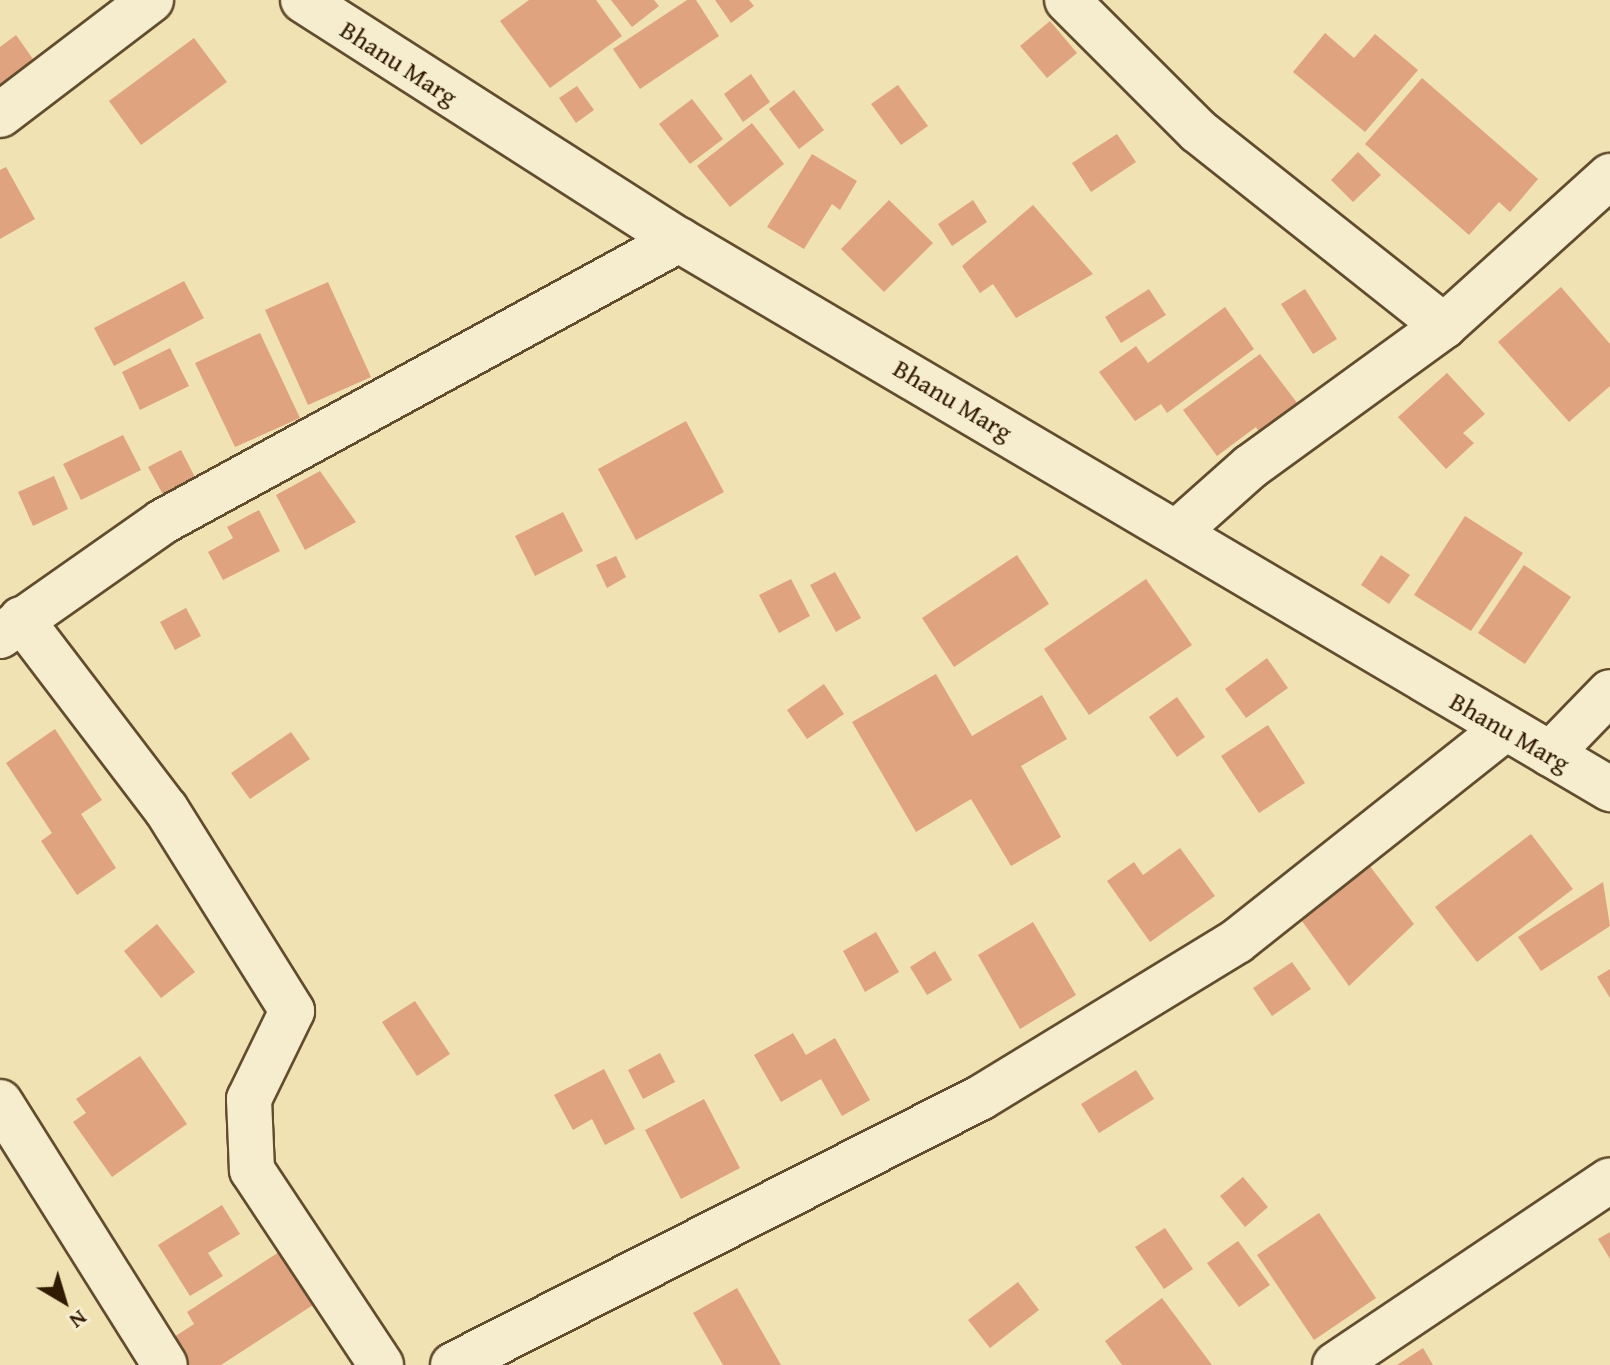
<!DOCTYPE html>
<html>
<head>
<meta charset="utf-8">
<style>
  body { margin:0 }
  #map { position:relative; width:1610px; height:1365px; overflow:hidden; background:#f1e2b3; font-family:"Gentium Book Plus",serif }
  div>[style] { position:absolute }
  .building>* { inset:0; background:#dfa37f }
  .roads { filter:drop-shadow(2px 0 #614d2e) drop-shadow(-2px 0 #614d2e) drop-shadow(0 2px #614d2e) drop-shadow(0 -2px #614d2e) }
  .street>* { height:44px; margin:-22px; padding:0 22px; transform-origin:22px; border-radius:22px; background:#f6ecce }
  span { translate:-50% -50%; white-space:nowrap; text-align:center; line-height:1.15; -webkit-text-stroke:6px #f6ecce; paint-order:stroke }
  .street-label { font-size:26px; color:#311b02 }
  .north { position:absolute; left:24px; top:1261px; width:80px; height:80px; -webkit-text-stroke:6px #f6ecce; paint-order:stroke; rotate:142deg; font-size:22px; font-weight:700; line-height:32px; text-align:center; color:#311b02 }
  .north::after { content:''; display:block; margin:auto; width:28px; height:36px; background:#311b02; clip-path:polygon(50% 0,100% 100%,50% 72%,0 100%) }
</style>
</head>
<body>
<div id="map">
  <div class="building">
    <div style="clip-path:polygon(529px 0,596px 0,622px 36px,550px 88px,500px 21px)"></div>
    <div style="clip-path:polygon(611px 0,654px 0,659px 6px,632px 27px)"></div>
    <div style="clip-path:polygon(687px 0,696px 0,719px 36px,640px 89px,613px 49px)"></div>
    <div style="clip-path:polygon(715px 0,749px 0,754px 6px,731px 23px)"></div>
    <div style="clip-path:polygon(1050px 21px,1077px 53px,1047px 78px,1020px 46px)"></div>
    <div style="clip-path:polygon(1325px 33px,1354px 58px,1375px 34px,1418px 70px,1365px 132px,1293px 72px)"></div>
    <div style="clip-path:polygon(16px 35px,38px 66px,0 93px,0 47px)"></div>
    <div style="clip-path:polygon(194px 38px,227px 82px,141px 145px,109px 101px)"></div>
    <div style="clip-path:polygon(751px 74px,770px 102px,743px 122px,724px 94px)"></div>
    <div style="clip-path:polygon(1422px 78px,1538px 179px,1510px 212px,1499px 202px,1469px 235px,1365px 144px)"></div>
    <div style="clip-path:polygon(898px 85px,928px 126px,901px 145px,871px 104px)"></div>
    <div style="clip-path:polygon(577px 86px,594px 110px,576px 123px,559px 98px)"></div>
    <div style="clip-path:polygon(794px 90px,824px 130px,799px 149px,769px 109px)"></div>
    <div style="clip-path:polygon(692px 99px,723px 139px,690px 164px,659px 124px)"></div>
    <div style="clip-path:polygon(752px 123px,784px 164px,730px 207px,697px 166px)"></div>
    <div style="clip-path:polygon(1117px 134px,1136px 162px,1091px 192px,1072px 163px)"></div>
    <div style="clip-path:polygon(1358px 152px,1381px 175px,1353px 202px,1331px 180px)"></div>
    <div style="clip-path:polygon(812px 154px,857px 181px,840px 210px,832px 204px,804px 249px,767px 227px)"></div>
    <div style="clip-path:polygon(6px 167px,35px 219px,0 239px,0 170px)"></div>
    <div style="clip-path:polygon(889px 200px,933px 243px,884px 292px,841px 249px)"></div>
    <div style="clip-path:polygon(973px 200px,987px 222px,952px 246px,938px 224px)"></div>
    <div style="clip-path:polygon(1033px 205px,1093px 274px,1016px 318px,993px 284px,980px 293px,962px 266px)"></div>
    <div style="clip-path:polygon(184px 281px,204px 318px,114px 366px,94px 328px)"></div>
    <div style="clip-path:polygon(328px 282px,371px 377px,308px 405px,265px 310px)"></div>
    <div style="clip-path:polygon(1561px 287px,1610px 344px,1610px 386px,1569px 422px,1498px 342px)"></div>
    <div style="clip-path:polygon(1149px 289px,1166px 315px,1121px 343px,1105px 317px)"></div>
    <div style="clip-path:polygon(1305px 289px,1337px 339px,1313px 354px,1281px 304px)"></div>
    <div style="clip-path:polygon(1225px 307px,1254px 349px,1167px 413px,1161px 404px,1135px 421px,1099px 372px,1136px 346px,1148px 363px)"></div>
    <div style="clip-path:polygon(260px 333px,300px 418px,235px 447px,195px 363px)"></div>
    <div style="clip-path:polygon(170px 348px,189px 386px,140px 410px,122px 372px)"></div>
    <div style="clip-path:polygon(1260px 354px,1301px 408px,1262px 437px,1256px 427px,1217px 456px,1183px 410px)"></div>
    <div style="clip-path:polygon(1447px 373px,1485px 414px,1463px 433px,1474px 443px,1446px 469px,1398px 417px)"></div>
    <div style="clip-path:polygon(686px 421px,724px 492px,636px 540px,598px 469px)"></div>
    <div style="clip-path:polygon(123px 435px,141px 470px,81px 500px,63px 464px)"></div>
    <div style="clip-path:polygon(181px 450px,198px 483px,166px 500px,148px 467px)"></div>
    <div style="clip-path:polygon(320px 471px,356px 522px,305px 550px,276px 495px)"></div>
    <div style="clip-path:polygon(54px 476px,68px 509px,33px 526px,18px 492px)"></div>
    <div style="clip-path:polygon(259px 510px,280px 551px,223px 580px,208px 552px,233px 538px,227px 527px)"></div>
    <div style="clip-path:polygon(563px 512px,583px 551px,535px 576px,515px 536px)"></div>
    <div style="clip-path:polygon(1465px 516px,1523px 553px,1471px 631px,1414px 595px)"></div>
    <div style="clip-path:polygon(1017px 555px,1049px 604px,954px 667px,922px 618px)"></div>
    <div style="clip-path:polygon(1381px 555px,1410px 575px,1389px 604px,1361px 585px)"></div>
    <div style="clip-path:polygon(616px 556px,626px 577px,607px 588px,596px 565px)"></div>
    <div style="clip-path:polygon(1524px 565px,1571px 597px,1525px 664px,1478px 633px)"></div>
    <div style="clip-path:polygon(835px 572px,861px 618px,836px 632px,810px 585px)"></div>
    <div style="clip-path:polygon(791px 579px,810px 616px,779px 633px,759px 595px)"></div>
    <div style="clip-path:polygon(1146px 579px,1192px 645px,1089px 715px,1044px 649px)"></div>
    <div style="clip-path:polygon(186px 608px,201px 636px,175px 650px,160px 622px)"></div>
    <div style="clip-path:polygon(1267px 658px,1288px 688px,1246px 718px,1225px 689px)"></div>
    <div style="clip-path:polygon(936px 674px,972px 736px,1042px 695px,1067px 739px,1021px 766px,1061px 837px,1011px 866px,971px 799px,916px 832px,852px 722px)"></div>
    <div style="clip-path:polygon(824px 684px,844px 714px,807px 739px,787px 710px)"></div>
    <div style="clip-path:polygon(1177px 697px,1205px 737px,1177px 757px,1149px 717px)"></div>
    <div style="clip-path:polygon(1268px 725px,1305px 783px,1259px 813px,1221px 756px)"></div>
    <div style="clip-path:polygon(55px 729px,102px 800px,81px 814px,116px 868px,77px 895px,41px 841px,52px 833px,6px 763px)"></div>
    <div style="clip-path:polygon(291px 732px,310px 759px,250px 799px,231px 773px)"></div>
    <div style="clip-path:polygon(1531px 834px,1573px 889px,1477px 962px,1435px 907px)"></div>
    <div style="clip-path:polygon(1180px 848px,1215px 896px,1150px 942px,1107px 881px,1134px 862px,1143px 875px)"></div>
    <div style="clip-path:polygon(1369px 865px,1414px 924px,1349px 986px,1299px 917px)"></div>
    <div style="clip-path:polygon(1603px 882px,1610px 926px,1541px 971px,1518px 937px)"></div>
    <div style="clip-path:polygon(1033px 922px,1076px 995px,1020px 1029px,978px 955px)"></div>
    <div style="clip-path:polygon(157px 924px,195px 972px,161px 998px,124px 951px)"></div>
    <div style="clip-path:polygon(876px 932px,899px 972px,865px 992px,843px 951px)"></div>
    <div style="clip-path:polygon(935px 951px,952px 980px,927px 995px,910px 967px)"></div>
    <div style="clip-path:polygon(1292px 962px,1311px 989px,1272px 1016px,1253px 988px)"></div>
    <div style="clip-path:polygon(1610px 969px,1610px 998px,1597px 977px)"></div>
    <div style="clip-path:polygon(415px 1001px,450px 1054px,417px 1076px,382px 1022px)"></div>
    <div style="clip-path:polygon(793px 1033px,806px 1055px,835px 1038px,870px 1100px,842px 1116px,821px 1079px,781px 1102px,754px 1055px)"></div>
    <div style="clip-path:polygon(660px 1053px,675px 1082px,643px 1099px,628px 1070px)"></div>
    <div style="clip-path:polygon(140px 1056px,187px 1124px,112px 1177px,73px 1122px,86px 1113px,76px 1099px)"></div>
    <div style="clip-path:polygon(604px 1069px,635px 1129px,605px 1145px,592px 1119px,573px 1130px,554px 1095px)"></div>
    <div style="clip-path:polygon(1136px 1070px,1154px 1099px,1099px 1133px,1081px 1104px)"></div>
    <div style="clip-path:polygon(704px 1099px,740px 1168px,681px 1199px,645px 1130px)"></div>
    <div style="clip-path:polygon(1243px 1177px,1268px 1207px,1245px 1227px,1220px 1196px)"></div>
    <div style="clip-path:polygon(222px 1205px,240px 1234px,208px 1253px,223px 1276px,190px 1296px,158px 1245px)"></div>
    <div style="clip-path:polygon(1319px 1213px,1376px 1298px,1314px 1340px,1257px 1255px)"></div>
    <div style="clip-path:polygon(1165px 1228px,1193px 1269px,1164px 1289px,1135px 1247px)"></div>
    <div style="clip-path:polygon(1610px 1232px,1610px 1259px,1598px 1239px)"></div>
    <div style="clip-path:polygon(1238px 1241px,1270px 1285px,1239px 1307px,1207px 1263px)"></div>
    <div style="clip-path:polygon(279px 1252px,313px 1305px,221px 1365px,188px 1365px,171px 1339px,194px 1324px,187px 1312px)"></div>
    <div style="clip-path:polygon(1018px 1282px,1039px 1310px,990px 1348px,968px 1320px)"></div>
    <div style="clip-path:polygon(737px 1288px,781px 1365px,723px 1365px,693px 1313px)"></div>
    <div style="clip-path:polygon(1162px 1298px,1212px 1365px,1122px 1365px,1105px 1341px)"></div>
    <div style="clip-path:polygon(1423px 1348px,1433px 1365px,1397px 1365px)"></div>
  </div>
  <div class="roads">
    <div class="street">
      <div style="left:303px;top:0;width:446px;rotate:32.6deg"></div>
      <div style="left:679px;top:240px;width:1081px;rotate:30.53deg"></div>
      <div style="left:1067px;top:0;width:185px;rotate:45deg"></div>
      <div style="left:1198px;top:131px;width:314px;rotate:38.4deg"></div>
      <div style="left:0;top:115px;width:190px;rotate:-37.3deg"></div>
      <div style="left:1177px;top:532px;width:98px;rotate:-41.7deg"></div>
      <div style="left:1250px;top:467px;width:240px;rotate:-36deg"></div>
      <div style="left:1444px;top:326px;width:224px;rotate:-42.1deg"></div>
      <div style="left:21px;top:619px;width:239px;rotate:52.7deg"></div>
      <div style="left:166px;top:809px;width:238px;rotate:58deg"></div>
      <div style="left:292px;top:1011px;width:98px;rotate:116deg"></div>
      <div style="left:249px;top:1099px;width:71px;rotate:87.6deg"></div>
      <div style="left:252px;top:1170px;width:234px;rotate:56.5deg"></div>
      <div style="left:0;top:636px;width:198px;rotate:-35.1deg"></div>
      <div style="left:162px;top:522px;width:589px;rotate:-28.61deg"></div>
      <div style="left:1550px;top:754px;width:86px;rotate:-45.9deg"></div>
      <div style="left:0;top:1102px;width:310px;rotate:57.9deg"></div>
      <div style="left:453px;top:1365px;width:591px;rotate:-26.87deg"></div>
      <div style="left:980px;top:1098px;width:301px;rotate:-31.4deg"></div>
      <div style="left:1237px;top:941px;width:341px;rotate:-38.4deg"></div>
      <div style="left:1335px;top:1365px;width:331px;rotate:-33.9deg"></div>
    </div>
  </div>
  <div class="street-label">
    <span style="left:399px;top:63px;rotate:33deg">Bhanu Marg</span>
    <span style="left:953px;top:400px;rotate:31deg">Bhanu Marg</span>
    <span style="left:1510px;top:732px;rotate:30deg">Bhanu Marg</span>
  </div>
  <div class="north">N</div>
</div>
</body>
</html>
